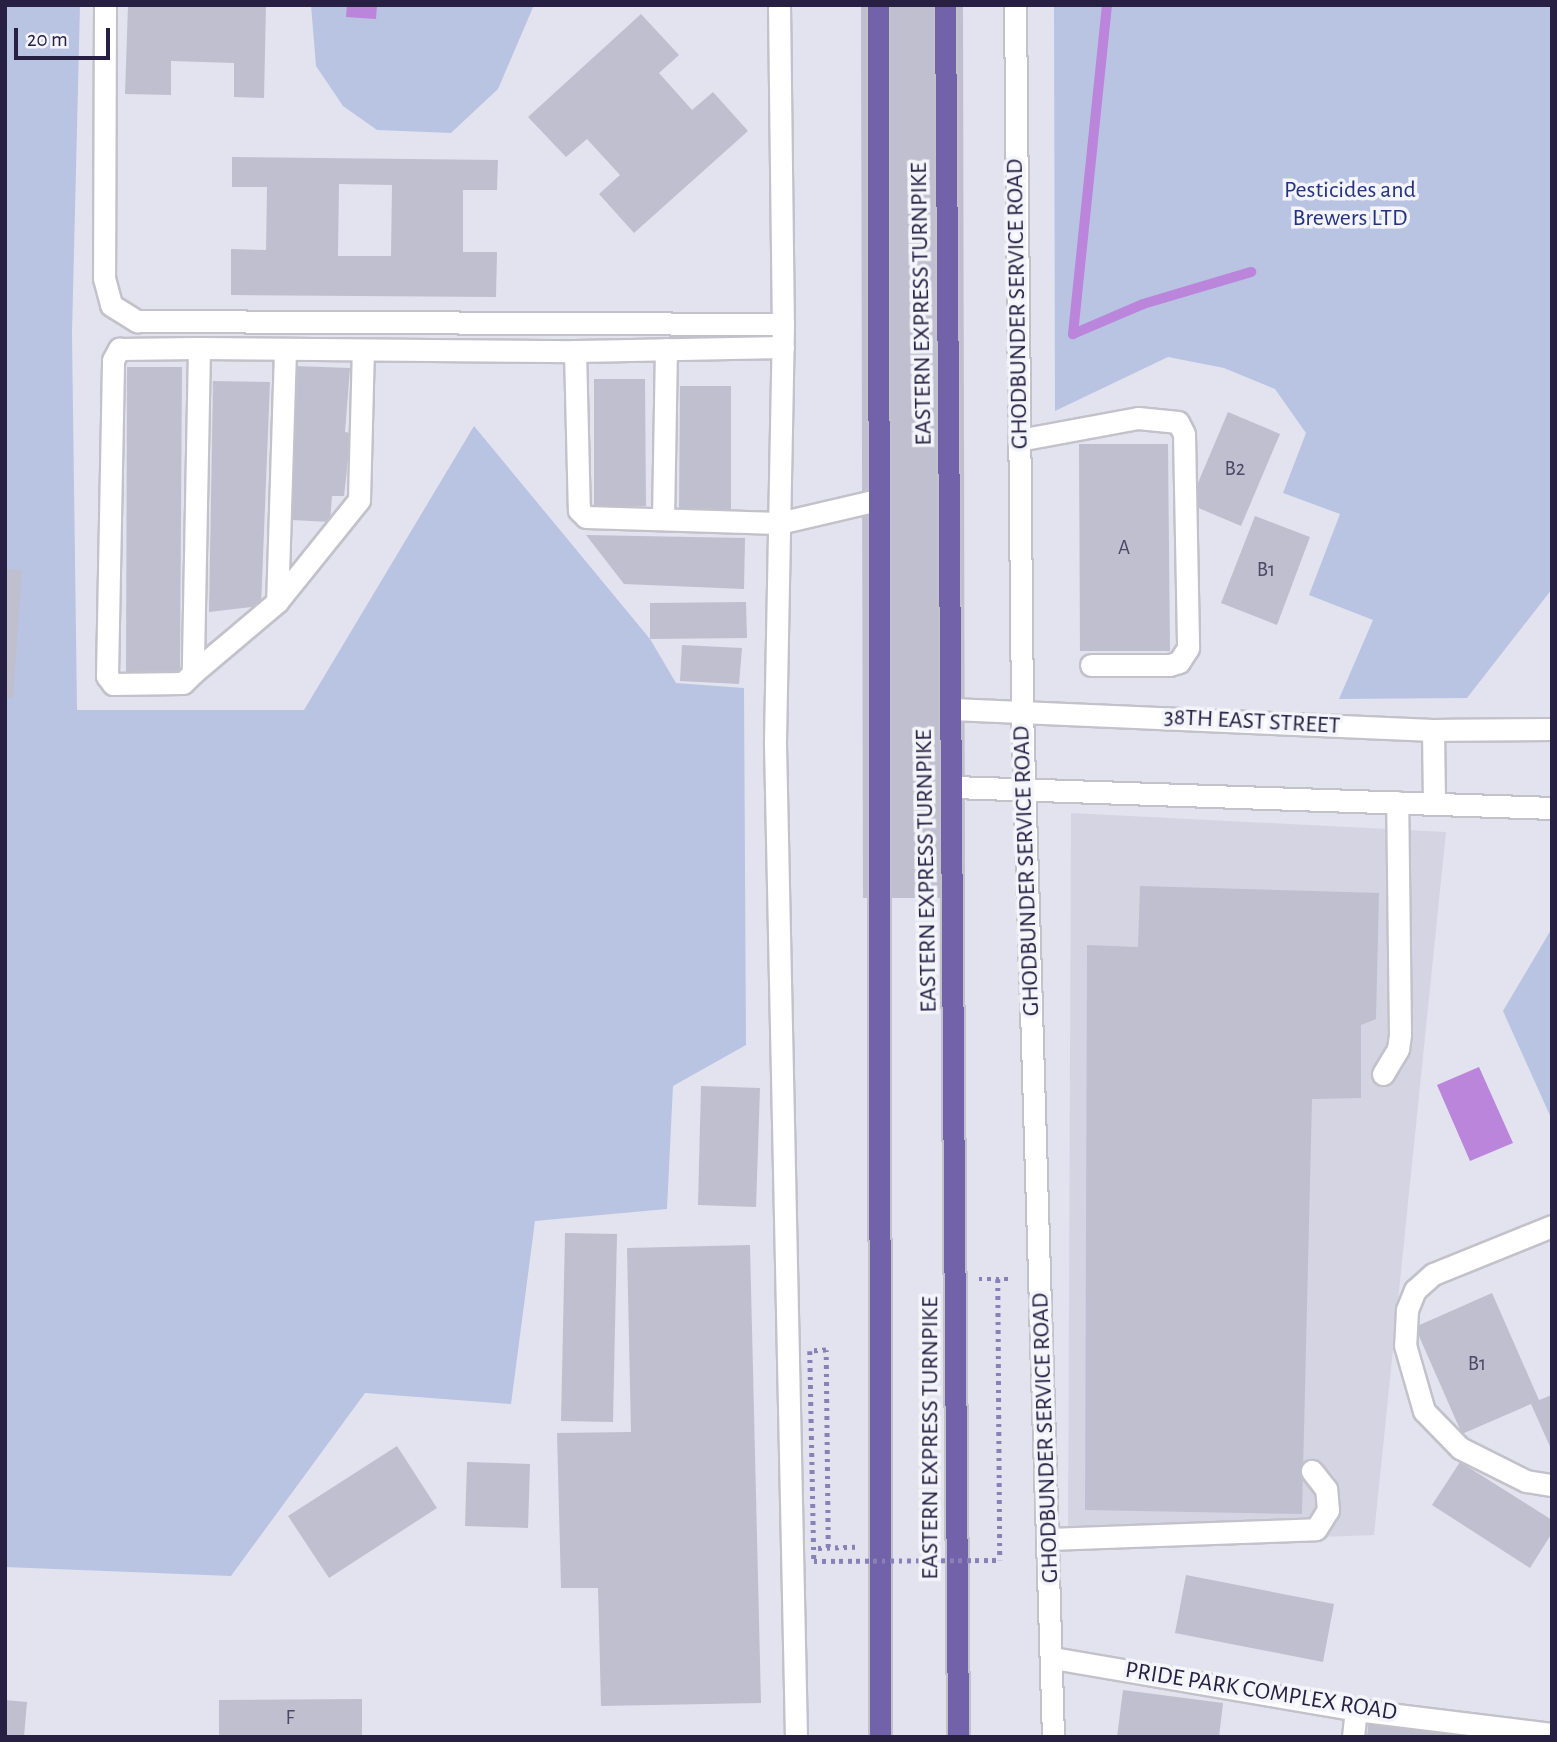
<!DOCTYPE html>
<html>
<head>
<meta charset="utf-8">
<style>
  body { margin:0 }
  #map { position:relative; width:1557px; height:1742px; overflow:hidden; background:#e3e3ef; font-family:"Alegreya Sans",sans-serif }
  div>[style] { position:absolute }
  .built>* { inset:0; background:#d4d4e3 }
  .green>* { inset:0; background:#b9c4e2 }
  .water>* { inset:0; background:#ba85da }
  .stream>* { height:10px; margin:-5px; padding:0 5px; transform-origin:5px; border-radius:5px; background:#ba85da }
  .building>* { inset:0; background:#bfbfd0 }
  .path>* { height:4.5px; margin-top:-2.25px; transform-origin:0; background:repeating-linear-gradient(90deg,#8880b6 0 3.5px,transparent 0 8.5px) }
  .roads { filter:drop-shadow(2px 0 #c3c1ca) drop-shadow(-2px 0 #c3c1ca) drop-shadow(0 2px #c3c1ca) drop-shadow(0 -2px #c3c1ca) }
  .minor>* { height:21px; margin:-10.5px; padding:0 10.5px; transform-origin:10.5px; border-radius:10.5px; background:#fff }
  .major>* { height:21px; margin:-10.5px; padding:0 10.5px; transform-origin:10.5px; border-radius:10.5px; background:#7162aa }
  .path-bridge>* { height:4.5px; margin-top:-2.25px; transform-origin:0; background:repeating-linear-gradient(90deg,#8880b6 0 3.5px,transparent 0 8.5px) }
  span { translate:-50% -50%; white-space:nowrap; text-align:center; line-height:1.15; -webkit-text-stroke:7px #f4f5fa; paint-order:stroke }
  .number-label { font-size:21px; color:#4d4866 }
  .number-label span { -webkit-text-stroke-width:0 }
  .park-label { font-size:24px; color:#25327f }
  .street-label { font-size:24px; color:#272043 }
  .frame { position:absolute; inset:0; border:7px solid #272043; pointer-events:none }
  .scale { position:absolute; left:14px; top:28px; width:96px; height:32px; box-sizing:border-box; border:4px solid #272043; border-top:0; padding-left:9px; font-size:21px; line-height:24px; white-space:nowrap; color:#272043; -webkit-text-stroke:5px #f4f5fa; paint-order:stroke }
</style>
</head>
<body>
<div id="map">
  <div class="built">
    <div style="clip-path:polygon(1071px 813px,1446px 832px,1374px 1535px,1068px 1546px)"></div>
  </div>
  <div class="green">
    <div style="clip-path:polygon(5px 5px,80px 5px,72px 334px,77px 710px,304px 710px,474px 426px,650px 639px,676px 683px,744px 688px,746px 1045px,673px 1086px,667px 1209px,535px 1221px,511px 1404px,365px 1393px,231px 1576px,5px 1567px)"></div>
    <div style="clip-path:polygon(311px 5px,534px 5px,498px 89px,451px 133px,377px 130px,343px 106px,316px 66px)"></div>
    <div style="clip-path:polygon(1054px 5px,1552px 5px,1552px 589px,1467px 698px,1339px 699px,1373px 620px,1309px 595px,1340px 514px,1283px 493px,1306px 433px,1275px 389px,1224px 368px,1168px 357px,1055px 411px)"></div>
    <div style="clip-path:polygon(1552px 928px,1552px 1120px,1503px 1011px)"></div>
  </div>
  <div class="water">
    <div style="clip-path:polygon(347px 5px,377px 5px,376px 19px,346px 17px)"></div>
    <div style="clip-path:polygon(1479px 1067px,1513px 1143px,1470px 1161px,1437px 1085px)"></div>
  </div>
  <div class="stream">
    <div style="left:1107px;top:5px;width:331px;rotate:95.9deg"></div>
    <div style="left:1073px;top:334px;width:76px;rotate:-23.2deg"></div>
    <div style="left:1143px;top:304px;width:113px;rotate:-16.5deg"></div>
  </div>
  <div class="building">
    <div style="clip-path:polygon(128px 5px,266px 5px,264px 98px,234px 97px,234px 63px,171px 61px,171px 95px,125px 94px)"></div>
    <div style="clip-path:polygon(861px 5px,963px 5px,965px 898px,863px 898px)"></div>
    <div style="clip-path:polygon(641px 14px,679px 55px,659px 73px,692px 110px,713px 92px,748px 131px,634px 233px,599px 194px,620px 175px,587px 139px,566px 157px,528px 117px)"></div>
    <div style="clip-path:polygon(evenodd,232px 157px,498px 160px,497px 190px,463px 190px,463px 252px,497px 252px,496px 297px,231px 295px,231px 249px,266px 250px,267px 187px,232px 187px,232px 157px,339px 184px,392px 185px,391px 256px,338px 256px,339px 184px)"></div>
    <div style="clip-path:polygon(295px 366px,350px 368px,345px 432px,351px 433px,344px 496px,332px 496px,330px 522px,292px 520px)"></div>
    <div style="clip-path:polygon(127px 367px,182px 367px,180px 676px,126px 676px)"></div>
    <div style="clip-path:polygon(594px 379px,645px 379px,646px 506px,594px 506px)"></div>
    <div style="clip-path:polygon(213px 381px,270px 382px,261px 606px,209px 612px)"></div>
    <div style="clip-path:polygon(680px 386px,731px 386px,731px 514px,679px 514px)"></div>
    <div style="clip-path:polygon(1228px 412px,1280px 434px,1241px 526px,1189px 504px)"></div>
    <div style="clip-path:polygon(1079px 444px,1168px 444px,1170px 651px,1080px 651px)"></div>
    <div style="clip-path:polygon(1255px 516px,1310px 537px,1277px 625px,1221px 603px)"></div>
    <div style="clip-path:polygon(586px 535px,745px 538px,744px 589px,624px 584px)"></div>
    <div style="clip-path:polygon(5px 569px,22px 570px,13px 699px,5px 698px)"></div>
    <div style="clip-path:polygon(746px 602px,747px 638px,650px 639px,650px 603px)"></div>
    <div style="clip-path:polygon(682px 645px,742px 648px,739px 684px,680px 681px)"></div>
    <div style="clip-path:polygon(1140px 886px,1379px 893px,1376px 1019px,1361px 1025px,1361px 1098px,1312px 1099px,1302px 1514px,1085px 1510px,1087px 945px,1138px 947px)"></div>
    <div style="clip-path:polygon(701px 1086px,760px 1088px,756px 1207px,698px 1205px)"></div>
    <div style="clip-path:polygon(565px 1233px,617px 1234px,613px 1422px,561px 1421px)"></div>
    <div style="clip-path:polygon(750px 1245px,761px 1703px,601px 1706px,598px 1588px,561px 1588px,557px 1433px,631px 1432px,627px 1248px)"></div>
    <div style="clip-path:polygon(1492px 1293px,1539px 1400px,1552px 1395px,1552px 1451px,1531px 1404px,1462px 1434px,1415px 1327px)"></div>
    <div style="clip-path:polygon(397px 1446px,437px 1508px,329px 1578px,288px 1516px)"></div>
    <div style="clip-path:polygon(467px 1462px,530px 1464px,528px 1528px,465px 1526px)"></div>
    <div style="clip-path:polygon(1460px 1462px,1552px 1520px,1552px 1533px,1530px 1568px,1432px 1505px)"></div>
    <div style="clip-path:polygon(1186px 1575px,1334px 1604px,1323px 1662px,1175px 1633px)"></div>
    <div style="clip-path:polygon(1123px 1690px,1223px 1703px,1219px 1737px,1117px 1737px)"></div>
    <div style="clip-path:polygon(362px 1699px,362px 1737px,219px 1737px,219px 1700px)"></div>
    <div style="clip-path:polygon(5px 1700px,27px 1702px,24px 1737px,5px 1737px)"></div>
    <div style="clip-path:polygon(1369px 1717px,1513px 1737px,1367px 1737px)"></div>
  </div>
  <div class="path">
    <div style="left:979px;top:1279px;width:33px"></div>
    <div style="left:998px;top:1279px;width:281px;rotate:89.6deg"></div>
    <div style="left:818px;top:1548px;width:37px;rotate:-2deg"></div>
  </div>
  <div class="roads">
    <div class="minor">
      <div style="left:105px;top:5px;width:273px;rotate:90.2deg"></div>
      <div style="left:104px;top:278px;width:28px;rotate:75deg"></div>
      <div style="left:111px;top:305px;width:31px;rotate:32deg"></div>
      <div style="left:137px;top:321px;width:646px;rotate:0.27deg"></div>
      <div style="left:779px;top:5px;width:319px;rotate:89.3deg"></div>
      <div style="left:783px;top:324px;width:420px;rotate:91.1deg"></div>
      <div style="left:775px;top:744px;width:993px;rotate:88.79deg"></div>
      <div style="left:1015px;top:5px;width:706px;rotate:89.43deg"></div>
      <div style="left:1022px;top:711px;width:1026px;rotate:88.27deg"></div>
      <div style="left:199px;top:348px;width:325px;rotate:91.1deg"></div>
      <div style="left:193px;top:673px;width:14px;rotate:135deg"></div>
      <div style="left:183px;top:683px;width:70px;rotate:179.2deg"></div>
      <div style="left:113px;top:684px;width:10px;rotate:-127deg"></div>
      <div style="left:107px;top:676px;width:316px;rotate:-88.9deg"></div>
      <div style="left:113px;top:360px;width:13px;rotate:-61deg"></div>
      <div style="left:119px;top:349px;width:80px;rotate:-0.7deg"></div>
      <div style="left:199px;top:348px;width:376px;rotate:0.5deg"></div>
      <div style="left:575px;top:351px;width:208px;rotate:-1.1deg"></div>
      <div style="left:285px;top:351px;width:251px;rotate:91.8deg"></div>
      <div style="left:277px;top:602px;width:131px;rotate:-51.2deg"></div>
      <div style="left:359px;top:500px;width:150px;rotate:-88.5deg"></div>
      <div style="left:575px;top:351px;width:159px;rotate:88.6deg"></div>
      <div style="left:579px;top:510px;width:10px;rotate:45deg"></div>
      <div style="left:586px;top:517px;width:193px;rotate:1.8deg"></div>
      <div style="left:779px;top:523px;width:101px;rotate:-13.2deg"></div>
      <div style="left:1019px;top:440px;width:121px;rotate:-10.5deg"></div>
      <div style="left:1138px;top:418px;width:40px;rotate:5.7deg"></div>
      <div style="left:1178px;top:422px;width:13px;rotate:63deg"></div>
      <div style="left:1184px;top:434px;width:214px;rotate:88.9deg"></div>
      <div style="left:1188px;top:648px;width:17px;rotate:123deg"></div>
      <div style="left:1179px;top:662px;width:10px;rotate:163deg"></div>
      <div style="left:1169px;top:665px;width:78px;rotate:180deg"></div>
      <div style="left:663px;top:519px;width:170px;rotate:-89deg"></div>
      <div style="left:193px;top:673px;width:110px;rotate:-40.2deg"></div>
      <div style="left:952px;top:709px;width:481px;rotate:2.5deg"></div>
      <div style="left:1433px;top:730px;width:119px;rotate:-0.5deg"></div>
      <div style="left:1433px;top:730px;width:72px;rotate:89.2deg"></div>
      <div style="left:954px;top:787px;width:598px;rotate:2.01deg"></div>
      <div style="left:1383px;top:1074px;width:29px;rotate:-59deg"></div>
      <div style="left:1398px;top:1049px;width:15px;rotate:-82deg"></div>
      <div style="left:1400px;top:1034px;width:232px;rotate:-90.7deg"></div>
      <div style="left:1552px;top:1226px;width:128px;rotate:158deg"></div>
      <div style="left:1433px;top:1274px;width:24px;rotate:138deg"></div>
      <div style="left:1415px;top:1290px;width:22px;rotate:112deg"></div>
      <div style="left:1407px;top:1310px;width:35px;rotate:93deg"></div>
      <div style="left:1405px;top:1345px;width:69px;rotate:73.9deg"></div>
      <div style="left:1424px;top:1411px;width:52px;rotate:45.8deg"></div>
      <div style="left:1460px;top:1448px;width:74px;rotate:26.6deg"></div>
      <div style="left:1526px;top:1481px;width:26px;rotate:9deg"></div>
      <div style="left:1049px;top:1539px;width:267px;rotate:-2.1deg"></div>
      <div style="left:1316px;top:1529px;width:22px;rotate:-58deg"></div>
      <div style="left:1328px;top:1510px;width:21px;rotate:-95deg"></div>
      <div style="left:1326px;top:1489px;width:23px;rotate:-128deg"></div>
      <div style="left:1053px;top:1658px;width:307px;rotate:9.7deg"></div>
      <div style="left:1356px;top:1710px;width:197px;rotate:7deg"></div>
      <div style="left:1353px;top:1737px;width:27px;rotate:-84deg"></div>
    </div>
    <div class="major">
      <div style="left:878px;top:5px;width:1732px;rotate:89.93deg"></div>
      <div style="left:945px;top:5px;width:1732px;rotate:89.57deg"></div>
    </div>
  </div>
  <div class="path-bridge">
    <div style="left:828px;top:1547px;width:197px;rotate:-90.6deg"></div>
    <div style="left:826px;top:1350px;width:16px;rotate:176deg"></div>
    <div style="left:810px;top:1351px;width:210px;rotate:88.9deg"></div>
    <div style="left:814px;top:1561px;width:186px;rotate:-0.3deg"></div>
  </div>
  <div class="number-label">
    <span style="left:1235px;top:469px">B2</span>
    <span style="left:1124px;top:548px">A</span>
    <span style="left:1266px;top:570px">B1</span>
    <span style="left:1477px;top:1364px">B1</span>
    <span style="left:290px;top:1718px">F</span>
  </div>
  <div class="park-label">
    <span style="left:1350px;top:205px">Pesticides and<br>Brewers LTD</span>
  </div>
  <div class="street-label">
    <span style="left:922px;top:304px;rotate:-91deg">EASTERN EXPRESS TURNPIKE</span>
    <span style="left:1018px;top:304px;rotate:-91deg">GHODBUNDER SERVICE ROAD</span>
    <span style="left:1252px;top:722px;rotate:3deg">38TH EAST STREET</span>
    <span style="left:927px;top:871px;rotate:-91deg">EASTERN EXPRESS TURNPIKE</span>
    <span style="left:1027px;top:871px;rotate:-92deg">GHODBUNDER SERVICE ROAD</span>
    <span style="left:931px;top:1438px;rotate:-90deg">EASTERN EXPRESS TURNPIKE</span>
    <span style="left:1046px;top:1438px;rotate:-92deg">GHODBUNDER SERVICE ROAD</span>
    <span style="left:1261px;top:1692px;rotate:9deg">PRIDE PARK COMPLEX ROAD</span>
  </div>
  <div class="frame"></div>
  <div class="scale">20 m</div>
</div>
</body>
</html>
